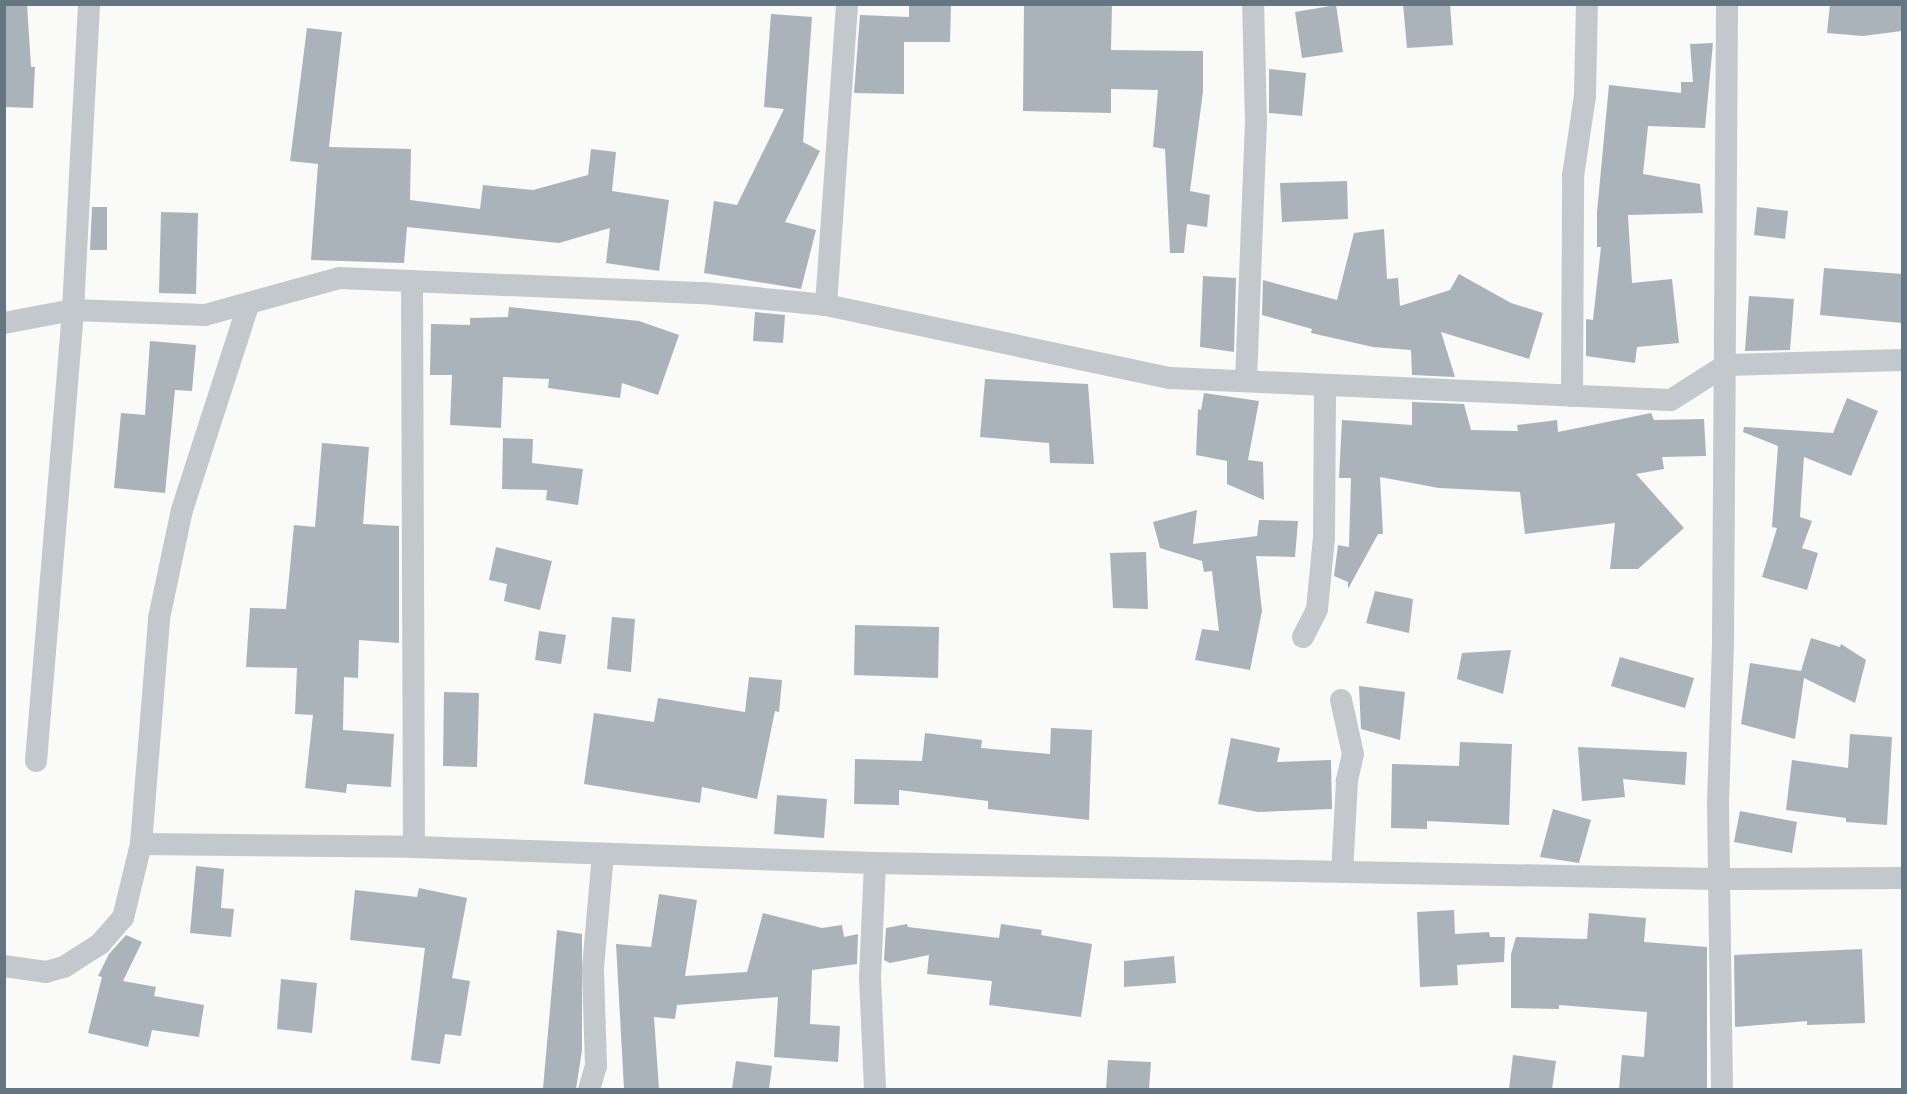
<!DOCTYPE html>
<html>
<head>
<meta charset="utf-8">
<style>
  body { margin:0 }
  #map { position:relative; width:1907px; height:1094px; overflow:hidden; background:#fafaf8; font-family:Figtree,sans-serif }
  div>[style] { position:absolute }
  .building>* { inset:0; background:#aab3b9 }
  .street>* { height:22px; margin:-11px; padding:0 11px; transform-origin:11px; border-radius:11px; background:#c3c8cc }
  span { translate:-50% -50%; white-space:nowrap; text-align:center; line-height:1.15; -webkit-text-stroke:6px #fff; paint-order:stroke }
  .frame { position:absolute; inset:0; border:6px solid #657683; pointer-events:none }
</style>
</head>
<body>
<div id="map">
  <div class="building">
    <div style="clip-path:polygon(4px 4px,27px 4px,31px 67px,35px 67px,33px 108px,4px 107px)"></div>
    <div style="clip-path:polygon(909px 4px,951px 4px,950px 42px,904px 42px,904px 94px,854px 93px,860px 15px,909px 17px)"></div>
    <div style="clip-path:polygon(1024px 4px,1112px 4px,1111px 50px,1203px 51px,1203px 91px,1190px 191px,1210px 195px,1207px 227px,1187px 224px,1184px 253px,1170px 253px,1165px 149px,1153px 147px,1158px 90px,1111px 89px,1111px 113px,1023px 111px)"></div>
    <div style="clip-path:polygon(1403px 4px,1450px 4px,1453px 45px,1407px 48px)"></div>
    <div style="clip-path:polygon(1830px 4px,1902px 4px,1902px 31px,1863px 36px,1827px 33px)"></div>
    <div style="clip-path:polygon(1336px 5px,1343px 52px,1302px 58px,1295px 12px)"></div>
    <div style="clip-path:polygon(771px 14px,812px 17px,803px 142px,820px 151px,785px 222px,816px 230px,801px 289px,704px 273px,714px 201px,737px 205px,784px 109px,764px 107px)"></div>
    <div style="clip-path:polygon(307px 28px,342px 32px,329px 147px,411px 149px,410px 200px,480px 209px,483px 185px,533px 190px,588px 175px,591px 149px,616px 152px,612px 191px,669px 200px,659px 271px,606px 263px,610px 228px,559px 243px,407px 227px,404px 263px,311px 260px,318px 164px,290px 161px)"></div>
    <div style="clip-path:polygon(1713px 43px,1705px 128px,1648px 126px,1643px 174px,1700px 184px,1703px 213px,1628px 215px,1632px 283px,1672px 279px,1679px 343px,1637px 347px,1635px 363px,1586px 356px,1586px 319px,1593px 320px,1601px 247px,1597px 247px,1597px 212px,1609px 85px,1681px 93px,1681px 82px,1693px 82px,1690px 44px)"></div>
    <div style="clip-path:polygon(1269px 69px,1306px 73px,1302px 116px,1269px 113px)"></div>
    <div style="clip-path:polygon(1347px 181px,1348px 219px,1282px 222px,1280px 183px)"></div>
    <div style="clip-path:polygon(92px 207px,107px 207px,107px 250px,90px 250px)"></div>
    <div style="clip-path:polygon(1757px 207px,1788px 211px,1785px 239px,1754px 235px)"></div>
    <div style="clip-path:polygon(161px 212px,198px 213px,196px 294px,159px 293px)"></div>
    <div style="clip-path:polygon(1384px 229px,1387px 279px,1398px 278px,1400px 306px,1450px 290px,1459px 274px,1511px 303px,1543px 313px,1529px 359px,1441px 332px,1455px 377px,1412px 375px,1411px 350px,1373px 347px,1311px 333px,1312px 329px,1262px 315px,1263px 280px,1337px 300px,1354px 233px)"></div>
    <div style="clip-path:polygon(1824px 268px,1902px 274px,1902px 323px,1820px 315px)"></div>
    <div style="clip-path:polygon(1203px 276px,1236px 278px,1234px 352px,1200px 347px)"></div>
    <div style="clip-path:polygon(1749px 296px,1794px 299px,1790px 350px,1745px 351px)"></div>
    <div style="clip-path:polygon(509px 307px,639px 321px,679px 335px,658px 395px,622px 383px,620px 398px,548px 388px,549px 379px,503px 377px,501px 428px,450px 425px,452px 375px,430px 375px,431px 324px,470px 325px,470px 318px,508px 317px)"></div>
    <div style="clip-path:polygon(755px 312px,785px 315px,783px 343px,753px 341px)"></div>
    <div style="clip-path:polygon(150px 341px,196px 345px,192px 391px,175px 390px,165px 493px,114px 488px,121px 413px,145px 415px)"></div>
    <div style="clip-path:polygon(985px 379px,1088px 384px,1094px 464px,1050px 463px,1049px 443px,980px 437px)"></div>
    <div style="clip-path:polygon(1204px 393px,1259px 401px,1248px 460px,1263px 462px,1264px 500px,1227px 484px,1227px 461px,1196px 455px,1198px 409px,1201px 410px)"></div>
    <div style="clip-path:polygon(1847px 398px,1878px 411px,1851px 476px,1804px 457px,1800px 517px,1812px 521px,1802px 548px,1818px 553px,1807px 590px,1762px 577px,1777px 528px,1772px 527px,1778px 446px,1743px 432px,1744px 427px,1833px 433px)"></div>
    <div style="clip-path:polygon(1412px 402px,1464px 404px,1471px 430px,1518px 431px,1517px 425px,1557px 420px,1558px 432px,1651px 413px,1654px 420px,1704px 419px,1706px 456px,1662px 457px,1664px 469px,1636px 474px,1684px 528px,1638px 569px,1610px 569px,1615px 523px,1525px 534px,1520px 492px,1439px 488px,1380px 477px,1383px 534px,1378px 534px,1348px 589px,1348px 582px,1334px 576px,1338px 545px,1349px 547px,1351px 478px,1339px 478px,1342px 420px,1412px 425px)"></div>
    <div style="clip-path:polygon(503px 438px,533px 439px,532px 463px,583px 469px,578px 505px,546px 500px,547px 490px,502px 489px)"></div>
    <div style="clip-path:polygon(322px 443px,369px 447px,363px 524px,399px 526px,399px 643px,359px 640px,358px 678px,344px 677px,343px 730px,394px 734px,391px 787px,347px 784px,346px 793px,305px 788px,313px 715px,295px 714px,297px 668px,246px 667px,250px 608px,286px 609px,294px 525px,315px 527px)"></div>
    <div style="clip-path:polygon(1197px 510px,1193px 544px,1257px 536px,1259px 520px,1298px 521px,1295px 557px,1256px 556px,1262px 611px,1250px 670px,1195px 660px,1202px 629px,1219px 631px,1212px 571px,1204px 572px,1202px 561px,1160px 548px,1153px 522px)"></div>
    <div style="clip-path:polygon(496px 547px,552px 561px,540px 610px,504px 601px,507px 584px,489px 580px)"></div>
    <div style="clip-path:polygon(1146px 552px,1148px 609px,1113px 608px,1110px 553px)"></div>
    <div style="clip-path:polygon(1375px 591px,1413px 599px,1409px 633px,1366px 623px)"></div>
    <div style="clip-path:polygon(612px 617px,635px 619px,631px 672px,607px 669px)"></div>
    <div style="clip-path:polygon(855px 625px,939px 627px,938px 678px,854px 675px)"></div>
    <div style="clip-path:polygon(539px 631px,566px 635px,561px 664px,535px 660px)"></div>
    <div style="clip-path:polygon(1811px 638px,1840px 647px,1841px 644px,1866px 660px,1855px 703px,1804px 678px,1795px 739px,1741px 724px,1750px 663px,1801px 671px)"></div>
    <div style="clip-path:polygon(1511px 650px,1503px 694px,1457px 679px,1462px 653px)"></div>
    <div style="clip-path:polygon(1620px 657px,1694px 678px,1685px 708px,1611px 686px)"></div>
    <div style="clip-path:polygon(749px 677px,782px 680px,779px 712px,775px 711px,757px 799px,702px 787px,700px 803px,584px 784px,594px 713px,654px 722px,658px 698px,745px 712px)"></div>
    <div style="clip-path:polygon(1359px 686px,1405px 692px,1400px 740px,1361px 729px)"></div>
    <div style="clip-path:polygon(444px 692px,479px 693px,477px 767px,443px 766px)"></div>
    <div style="clip-path:polygon(1051px 728px,1092px 730px,1089px 820px,988px 809px,988px 801px,899px 790px,899px 805px,854px 804px,855px 759px,922px 761px,925px 733px,982px 740px,981px 748px,1050px 754px)"></div>
    <div style="clip-path:polygon(1850px 734px,1892px 737px,1887px 825px,1846px 822px,1846px 818px,1786px 810px,1792px 760px,1848px 768px)"></div>
    <div style="clip-path:polygon(1231px 738px,1280px 748px,1277px 762px,1331px 760px,1332px 809px,1258px 812px,1218px 804px)"></div>
    <div style="clip-path:polygon(1460px 742px,1512px 744px,1509px 825px,1427px 821px,1427px 829px,1391px 828px,1392px 764px,1459px 766px)"></div>
    <div style="clip-path:polygon(1578px 747px,1687px 752px,1685px 785px,1623px 779px,1625px 797px,1582px 801px)"></div>
    <div style="clip-path:polygon(777px 795px,827px 799px,824px 838px,774px 834px)"></div>
    <div style="clip-path:polygon(1553px 809px,1591px 820px,1579px 863px,1540px 857px)"></div>
    <div style="clip-path:polygon(1740px 811px,1797px 822px,1792px 853px,1734px 842px)"></div>
    <div style="clip-path:polygon(196px 866px,224px 869px,221px 908px,234px 909px,231px 937px,190px 933px)"></div>
    <div style="clip-path:polygon(419px 888px,467px 898px,452px 978px,470px 981px,461px 1036px,445px 1034px,440px 1064px,411px 1060px,425px 948px,350px 940px,355px 890px,417px 897px)"></div>
    <div style="clip-path:polygon(659px 894px,697px 900px,685px 976px,747px 972px,763px 913px,822px 928px,842px 925px,844px 937px,858px 934px,857px 964px,812px 970px,810px 1024px,840px 1026px,838px 1062px,774px 1057px,778px 997px,677px 1005px,675px 1019px,654px 1017px,659px 1089px,624px 1089px,616px 944px,651px 947px)"></div>
    <div style="clip-path:polygon(1454px 910px,1455px 934px,1489px 932px,1490px 937px,1505px 937px,1504px 962px,1457px 965px,1458px 985px,1420px 987px,1417px 912px)"></div>
    <div style="clip-path:polygon(1589px 913px,1646px 918px,1644px 942px,1707px 947px,1707px 1089px,1619px 1089px,1622px 1055px,1644px 1057px,1647px 1012px,1559px 1005px,1559px 1009px,1511px 1008px,1511px 954px,1516px 937px,1587px 939px)"></div>
    <div style="clip-path:polygon(907px 924px,908px 927px,999px 938px,1001px 924px,1042px 930px,1041px 935px,1092px 944px,1081px 1017px,989px 1005px,992px 981px,927px 974px,929px 955px,890px 963px,884px 960px,886px 928px)"></div>
    <div style="clip-path:polygon(557px 930px,582px 934px,582px 1050px,576px 1089px,543px 1089px)"></div>
    <div style="clip-path:polygon(126px 935px,142px 942px,123px 981px,156px 987px,154px 996px,204px 1005px,199px 1037px,152px 1030px,148px 1047px,88px 1033px,102px 977px,98px 976px,109px 954px)"></div>
    <div style="clip-path:polygon(1862px 949px,1865px 1023px,1807px 1025px,1807px 1021px,1735px 1027px,1734px 955px)"></div>
    <div style="clip-path:polygon(1174px 956px,1176px 983px,1124px 987px,1124px 961px)"></div>
    <div style="clip-path:polygon(281px 979px,317px 983px,312px 1033px,277px 1029px)"></div>
    <div style="clip-path:polygon(1513px 1055px,1556px 1061px,1552px 1089px,1509px 1089px)"></div>
    <div style="clip-path:polygon(1108px 1060px,1151px 1062px,1149px 1089px,1106px 1089px)"></div>
    <div style="clip-path:polygon(736px 1061px,772px 1066px,769px 1089px,732px 1089px)"></div>
  </div>
  <div class="street">
    <div style="left:412px;top:282px;width:565px;rotate:89.8deg"></div>
    <div style="left:826px;top:305px;width:302px;rotate:-86deg"></div>
    <div style="left:4px;top:323px;width:70px;rotate:-10.7deg"></div>
    <div style="left:73px;top:310px;width:132px;rotate:2.2deg"></div>
    <div style="left:205px;top:315px;width:139px;rotate:-15.4deg"></div>
    <div style="left:339px;top:278px;width:365px;rotate:2.4deg"></div>
    <div style="left:704px;top:293px;width:123px;rotate:5.6deg"></div>
    <div style="left:826px;top:305px;width:352px;rotate:12deg"></div>
    <div style="left:1170px;top:378px;width:501px;rotate:2.51deg"></div>
    <div style="left:1671px;top:400px;width:65px;rotate:-32.5deg"></div>
    <div style="left:1726px;top:365px;width:176px;rotate:-1.6deg"></div>
    <div style="left:1246px;top:381px;width:258px;rotate:-87.8deg"></div>
    <div style="left:1256px;top:123px;width:119px;rotate:-91.4deg"></div>
    <div style="left:1572px;top:396px;width:220px;rotate:-89.7deg"></div>
    <div style="left:1573px;top:176px;width:81px;rotate:-81.5deg"></div>
    <div style="left:1585px;top:96px;width:92px;rotate:-88.8deg"></div>
    <div style="left:1303px;top:637px;width:31px;rotate:-63deg"></div>
    <div style="left:1317px;top:609px;width:71px;rotate:-84.4deg"></div>
    <div style="left:1324px;top:538px;width:153px;rotate:-89.6deg"></div>
    <div style="left:1341px;top:700px;width:55px;rotate:77.5deg"></div>
    <div style="left:1353px;top:754px;width:28px;rotate:103deg"></div>
    <div style="left:1347px;top:781px;width:91px;rotate:93.1deg"></div>
    <div style="left:36px;top:761px;width:453px;rotate:-85.3deg"></div>
    <div style="left:73px;top:310px;width:306px;rotate:-87deg"></div>
    <div style="left:141px;top:844px;width:273px;rotate:0.6deg"></div>
    <div style="left:414px;top:847px;width:461px;rotate:2deg"></div>
    <div style="left:875px;top:863px;width:844px;rotate:1.09deg"></div>
    <div style="left:1719px;top:879px;width:183px;rotate:-0.3deg"></div>
    <div style="left:875px;top:863px;width:115px;rotate:92.5deg"></div>
    <div style="left:870px;top:978px;width:112px;rotate:87.4deg"></div>
    <div style="left:4px;top:966px;width:42px;rotate:8.1deg"></div>
    <div style="left:46px;top:972px;width:19px;rotate:-16deg"></div>
    <div style="left:64px;top:967px;width:43px;rotate:-32.6deg"></div>
    <div style="left:100px;top:944px;width:35px;rotate:-49deg"></div>
    <div style="left:123px;top:918px;width:76px;rotate:-76.3deg"></div>
    <div style="left:141px;top:844px;width:227px;rotate:-85.4deg"></div>
    <div style="left:159px;top:618px;width:110px;rotate:-78deg"></div>
    <div style="left:182px;top:510px;width:214px;rotate:-72.1deg"></div>
    <div style="left:589px;top:1090px;width:25px;rotate:-74deg"></div>
    <div style="left:596px;top:1066px;width:98px;rotate:-91.8deg"></div>
    <div style="left:593px;top:968px;width:115px;rotate:-85deg"></div>
    <div style="left:1722px;top:1090px;width:287px;rotate:-90.8deg"></div>
    <div style="left:1718px;top:803px;width:160px;rotate:-88.2deg"></div>
    <div style="left:1723px;top:643px;width:639px;rotate:-89.64deg"></div>
  </div>
  <div class="frame"></div>
</div>
</body>
</html>
